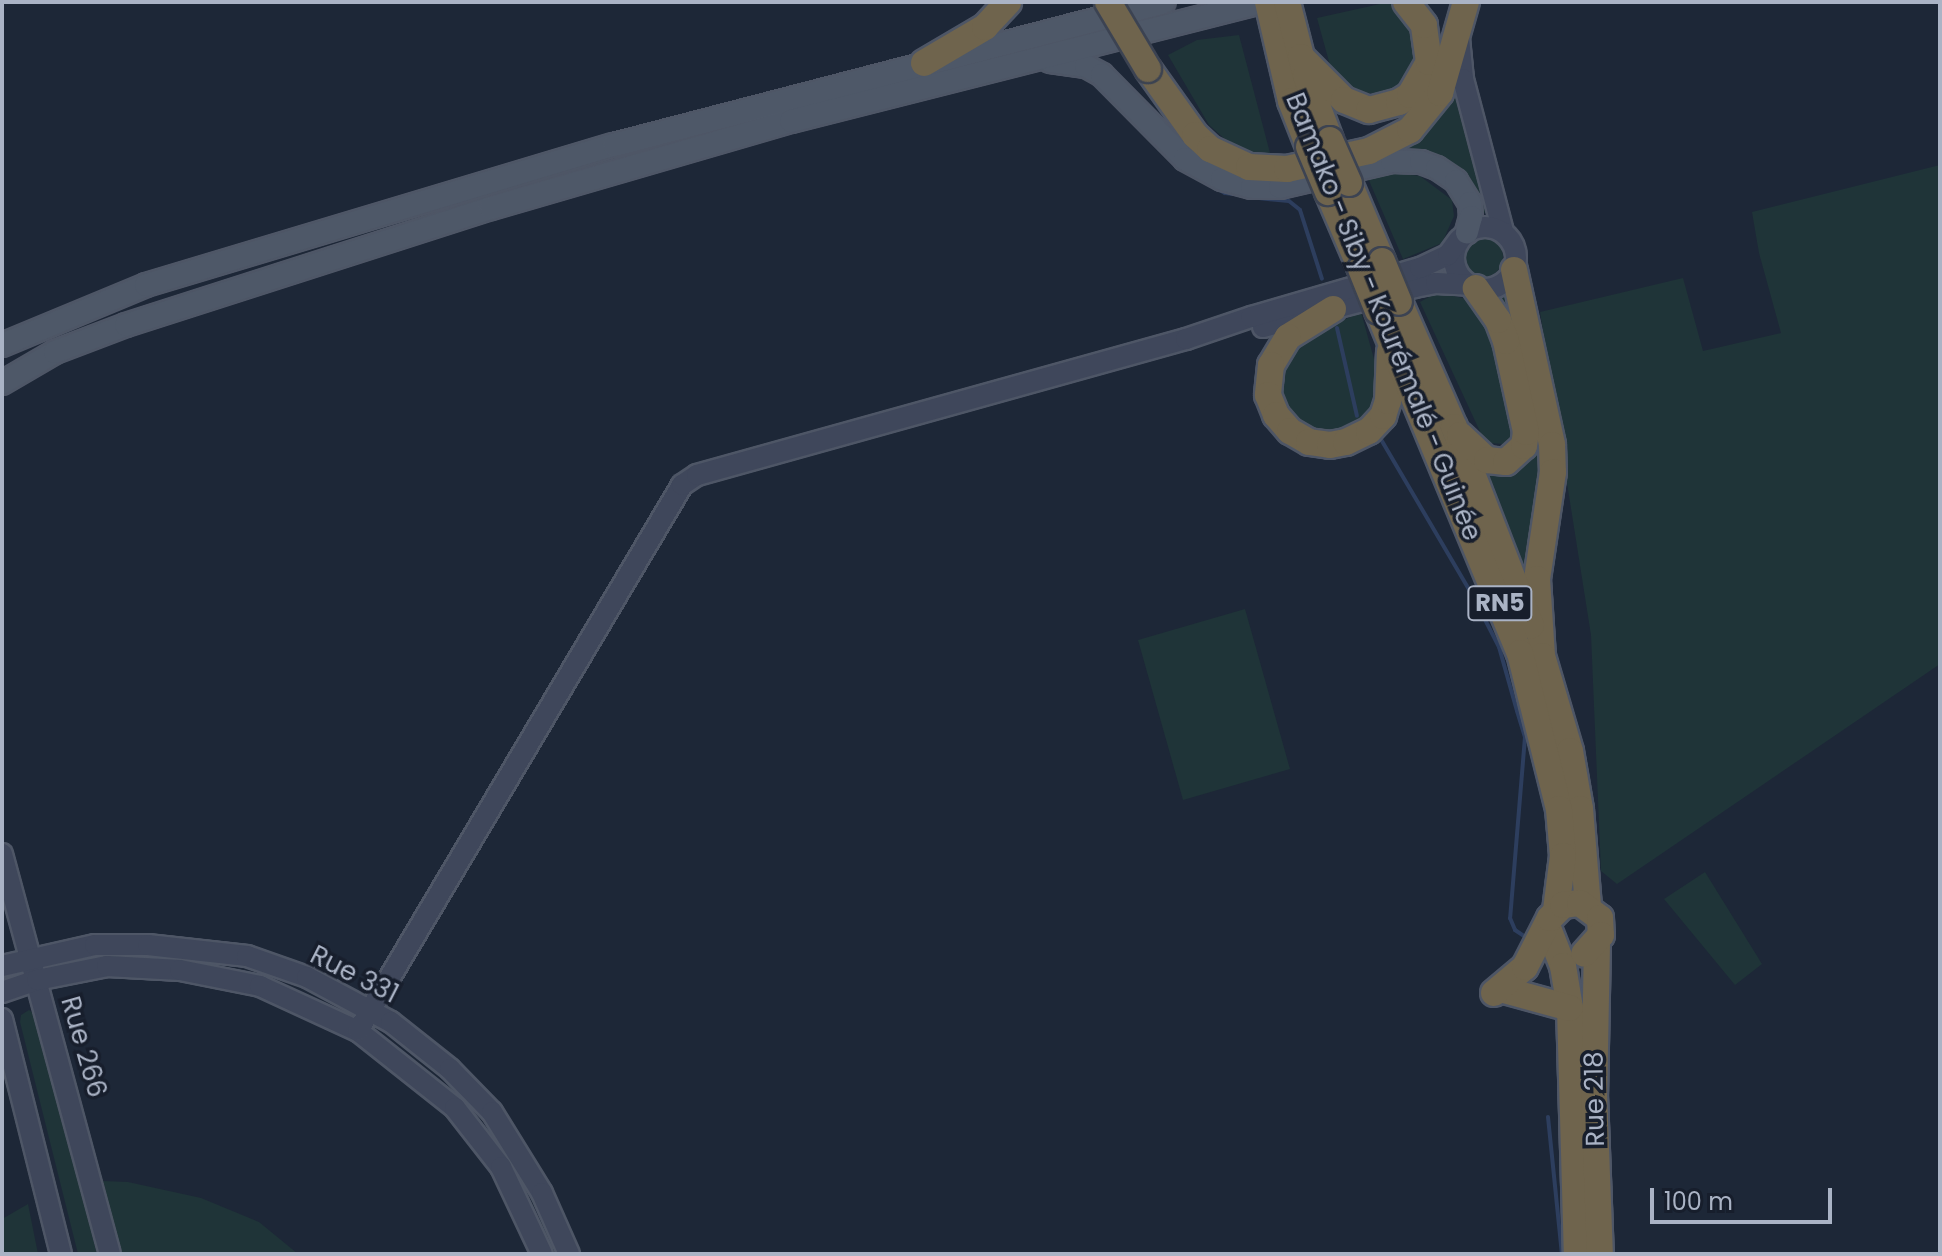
<!DOCTYPE html>
<html>
<head>
<meta charset="utf-8">
<style>
  body { margin:0 }
  #map { position:relative; width:1942px; height:1256px; overflow:hidden; background:#1d2737; font-family:Poppins,sans-serif }
  div>[style] { position:absolute }
  .green>* { inset:0; background:#1f3438 }
  .round { border-radius:50% }
  .stream>* { height:4px; margin:-2px; padding:0 2px; transform-origin:2px; border-radius:2px; background:#2d3e5e }
  .roads { filter:drop-shadow(2px 0 #4e5666) drop-shadow(-2px 0 #4e5666) drop-shadow(0 2px #4e5666) drop-shadow(0 -2px #4e5666) }
  .secondary>* { height:20px; margin:-10px; padding:0 10px; transform-origin:10px; border-radius:10px; background:#3f475b }
  .secondary>.ring { margin:-10px; padding:0; box-sizing:content-box; background:none; border:20px solid #3f475b; border-radius:50% }
  .primary>* { height:22px; margin:-11px; padding:0 11px; transform-origin:11px; border-radius:11px; background:#4e5868 }
  .highway>* { height:26px; margin:-13px; padding:0 13px; transform-origin:13px; border-radius:13px; background:#6f644d }
  .bridges { filter:drop-shadow(2px 0 #3c4352) drop-shadow(-2px 0 #3c4352) drop-shadow(0 2px #3c4352) drop-shadow(0 -2px #3c4352) }
  .highway-bridge>* { height:26px; margin:-13px; padding:0 13px; transform-origin:13px; border-radius:13px; background:#6f644d }
  span { translate:-50% -50%; white-space:nowrap; text-align:center; line-height:1.15; -webkit-text-stroke:7px #171e2c; paint-order:stroke }
  .shield-label span { padding:2px 6px; background:#171e2c; border:2px solid; border-radius:6px; -webkit-text-stroke-width:0 }
  .shield-label { font-size:24px; color:#aab3c5; font-weight:700 }
  .street-label { font-size:26px; color:#aab3c5 }
  .frame { position:absolute; inset:0; border:4px solid #aab3c5; pointer-events:none }
  .scale { position:absolute; left:1650px; top:1188px; width:182px; height:36px; box-sizing:border-box; border:4px solid #aab3c5; border-top:0; padding-left:10px; font-size:24px; line-height:28px; white-space:nowrap; color:#aab3c5; -webkit-text-stroke:6px #171e2c; paint-order:stroke }
</style>
</head>
<body>
<div id="map">
  <div class="green">
    <div style="clip-path:polygon(1389px 2px,1404px 10px,1421px 52px,1403px 84px,1396px 89px,1378px 94px,1359px 92px,1331px 69px,1317px 18px)"></div>
    <div style="clip-path:polygon(1239px 35px,1270px 153px,1249px 152px,1227px 141px,1209px 125px,1168px 55px,1197px 40px)"></div>
    <div style="clip-path:polygon(1454px 79px,1487px 212px,1477px 214px,1475px 199px,1389px 148px)"></div>
    <div style="clip-path:polygon(1940px 165px,1940px 664px,1617px 884px,1601px 871px,1591px 635px,1540px 312px,1683px 278px,1703px 351px,1781px 333px,1759px 253px,1752px 212px)"></div>
    <div style="clip-path:polygon(1377px 171px,1420px 176px,1452px 200px,1454px 216px,1442px 243px,1403px 259px,1367px 176px)"></div>
    <div class="round" style="left:1463px;top:237px;width:40px;height:40px"></div>
    <div style="clip-path:polygon(1438px 292px,1466px 299px,1488px 316px,1514px 422px,1513px 435px,1503px 444px,1489px 443px,1483px 438px,1420px 302px)"></div>
    <div style="clip-path:polygon(1509px 293px,1545px 437px,1529px 585px,1484px 470px,1504px 472px,1527px 464px,1533px 452px,1493px 298px)"></div>
    <div style="clip-path:polygon(1361px 312px,1379px 377px,1376px 401px,1354px 426px,1323px 433px,1307px 429px,1293px 419px,1278px 391px,1283px 358px,1291px 345px)"></div>
    <div style="clip-path:polygon(1245px 609px,1290px 769px,1183px 800px,1138px 640px)"></div>
    <div style="clip-path:polygon(1705px 872px,1762px 964px,1735px 985px,1664px 899px)"></div>
    <div style="clip-path:polygon(29px 1010px,39px 1017px,97px 1254px,78px 1254px,20px 1022px,21px 1015px)"></div>
    <div style="clip-path:polygon(103px 1181px,128px 1182px,201px 1198px,259px 1222px,298px 1254px,120px 1254px)"></div>
    <div style="clip-path:polygon(28px 1204px,38px 1254px,2px 1254px,2px 1219px)"></div>
  </div>
  <div class="stream">
    <div style="left:1193px;top:174px;width:37px;rotate:31deg"></div>
    <div style="left:1225px;top:193px;width:17px;rotate:7deg"></div>
    <div style="left:1259px;top:198px;width:30px;rotate:6deg"></div>
    <div style="left:1289px;top:201px;width:14px;rotate:39deg"></div>
    <div style="left:1300px;top:210px;width:72px;rotate:72.3deg"></div>
    <div style="left:1337px;top:328px;width:90px;rotate:77.2deg"></div>
    <div style="left:1379px;top:436px;width:186px;rotate:59.6deg"></div>
    <div style="left:1473px;top:596px;width:57px;rotate:63deg"></div>
    <div style="left:1499px;top:647px;width:66px;rotate:74.3deg"></div>
    <div style="left:1517px;top:711px;width:27px;rotate:73deg"></div>
    <div style="left:1525px;top:737px;width:182px;rotate:94.7deg"></div>
    <div style="left:1510px;top:918px;width:13px;rotate:67deg"></div>
    <div style="left:1515px;top:930px;width:11px;rotate:34deg"></div>
    <div style="left:1548px;top:1117px;width:138px;rotate:84.2deg"></div>
  </div>
  <div class="roads">
    <div class="secondary">
      <div style="left:1459px;top:38px;width:41px;rotate:84.4deg"></div>
      <div style="left:1463px;top:79px;width:158px;rotate:75.3deg"></div>
      <div class="ring" style="left:1454px;top:227px;width:42px;height:42px"></div>
      <div style="left:1263px;top:327px;width:157px;rotate:-14.7deg"></div>
      <div style="left:1415px;top:287px;width:21px;rotate:-11deg"></div>
      <div style="left:1436px;top:283px;width:33px;rotate:3deg"></div>
      <div style="left:2px;top:854px;width:414px;rotate:74.9deg"></div>
      <div style="left:2px;top:966px;width:95px;rotate:-12.7deg"></div>
      <div style="left:95px;top:945px;width:53px"></div>
      <div style="left:148px;top:945px;width:100px;rotate:6.3deg"></div>
      <div style="left:247px;top:956px;width:64px;rotate:19.3deg"></div>
      <div style="left:307px;top:977px;width:95px;rotate:28.2deg"></div>
      <div style="left:391px;top:1022px;width:75px;rotate:38.5deg"></div>
      <div style="left:450px;top:1069px;width:60px;rotate:45.7deg"></div>
      <div style="left:492px;top:1112px;width:95px;rotate:58.3deg"></div>
      <div style="left:542px;top:1193px;width:67px;rotate:66.1deg"></div>
      <div style="left:2px;top:992px;width:37px;rotate:-19deg"></div>
      <div style="left:37px;top:980px;width:71px;rotate:-11.3deg"></div>
      <div style="left:107px;top:966px;width:73px;rotate:3.1deg"></div>
      <div style="left:180px;top:970px;width:82px;rotate:11.3deg"></div>
      <div style="left:260px;top:986px;width:108px;rotate:24.7deg"></div>
      <div style="left:358px;top:1031px;width:124px;rotate:38.4deg"></div>
      <div style="left:455px;top:1108px;width:75px;rotate:52.1deg"></div>
      <div style="left:501px;top:1167px;width:96px;rotate:64.8deg"></div>
      <div style="left:2px;top:1019px;width:242px;rotate:75.9deg"></div>
      <div style="left:358px;top:1031px;width:635px;rotate:-59.31deg"></div>
      <div style="left:682px;top:485px;width:18px;rotate:-34deg"></div>
      <div style="left:697px;top:475px;width:508px;rotate:-15.54deg"></div>
      <div style="left:1186px;top:339px;width:69px;rotate:-18.7deg"></div>
      <div style="left:1251px;top:317px;width:176px;rotate:-16.2deg"></div>
      <div style="left:1420px;top:268px;width:31px;rotate:-25deg"></div>
      <div style="left:1448px;top:255px;width:19px;rotate:-54deg"></div>
    </div>
    <div class="primary">
      <div style="left:1050px;top:61px;width:36px;rotate:8deg"></div>
      <div style="left:1086px;top:66px;width:18px;rotate:29deg"></div>
      <div style="left:1102px;top:75px;width:118px;rotate:45.3deg"></div>
      <div style="left:1185px;top:159px;width:42px;rotate:28.4deg"></div>
      <div style="left:1222px;top:179px;width:31px;rotate:15deg"></div>
      <div style="left:1252px;top:187px;width:28px"></div>
      <div style="left:1280px;top:187px;width:115px;rotate:-13.1deg"></div>
      <div style="left:1392px;top:161px;width:29px;rotate:2deg"></div>
      <div style="left:1421px;top:162px;width:17px;rotate:21deg"></div>
      <div style="left:1437px;top:168px;width:23px;rotate:34deg"></div>
      <div style="left:1456px;top:181px;width:26px;rotate:58deg"></div>
      <div style="left:1470px;top:203px;width:14px;rotate:86deg"></div>
      <div style="left:1471px;top:217px;width:16px;rotate:105deg"></div>
      <div style="left:2px;top:345px;width:156px;rotate:-22.6deg"></div>
      <div style="left:146px;top:285px;width:488px;rotate:-16.7deg"></div>
      <div style="left:614px;top:145px;width:568px;rotate:-14.57deg"></div>
      <div style="left:2px;top:383px;width:61px;rotate:-30.3deg"></div>
      <div style="left:55px;top:352px;width:76px;rotate:-20.8deg"></div>
      <div style="left:126px;top:325px;width:383px;rotate:-17.8deg"></div>
      <div style="left:491px;top:208px;width:312px;rotate:-16.2deg"></div>
      <div style="left:791px;top:121px;width:486px;rotate:-14.2deg"></div>
    </div>
    <div class="highway">
      <div style="left:1268px;top:2px;width:102px;rotate:76.9deg"></div>
      <div style="left:1291px;top:101px;width:49px;rotate:68.6deg"></div>
      <div style="left:1287px;top:2px;width:76px;rotate:75.6deg"></div>
      <div style="left:1306px;top:76px;width:68px;rotate:69.4deg"></div>
      <div style="left:1301px;top:57px;width:61px;rotate:45deg"></div>
      <div style="left:1344px;top:100px;width:27px;rotate:22deg"></div>
      <div style="left:1369px;top:110px;width:31px;rotate:-15deg"></div>
      <div style="left:1399px;top:102px;width:13px;rotate:-32deg"></div>
      <div style="left:1410px;top:95px;width:38px;rotate:-60deg"></div>
      <div style="left:1429px;top:62px;width:37px;rotate:-98deg"></div>
      <div style="left:1424px;top:25px;width:29px;rotate:-128deg"></div>
      <div style="left:924px;top:63px;width:71px;rotate:-30.5deg"></div>
      <div style="left:985px;top:27px;width:34px;rotate:-47deg"></div>
      <div style="left:1148px;top:69px;width:81px;rotate:54.5deg"></div>
      <div style="left:1195px;top:135px;width:21px;rotate:43deg"></div>
      <div style="left:1210px;top:149px;width:43px;rotate:24.8deg"></div>
      <div style="left:1249px;top:167px;width:38px;rotate:3deg"></div>
      <div style="left:1287px;top:169px;width:84px;rotate:-12.4deg"></div>
      <div style="left:1369px;top:151px;width:46px;rotate:-27.1deg"></div>
      <div style="left:1410px;top:130px;width:48px;rotate:-51deg"></div>
      <div style="left:1440px;top:93px;width:95px;rotate:-74.1deg"></div>
      <div style="left:1349px;top:183px;width:85px;rotate:67.1deg"></div>
      <div style="left:1328px;top:192px;width:84px;rotate:66.8deg"></div>
      <div style="left:1514px;top:270px;width:179px;rotate:77.7deg"></div>
      <div style="left:1552px;top:445px;width:27px;rotate:88deg"></div>
      <div style="left:1553px;top:472px;width:108px;rotate:98.5deg"></div>
      <div style="left:1537px;top:579px;width:77px;rotate:86.3deg"></div>
      <div style="left:1542px;top:656px;width:99px;rotate:73.6deg"></div>
      <div style="left:1570px;top:751px;width:59px;rotate:80.2deg"></div>
      <div style="left:1580px;top:809px;width:97px;rotate:85.3deg"></div>
      <div style="left:1399px;top:302px;width:137px;rotate:66.3deg"></div>
      <div style="left:1454px;top:427px;width:213px;rotate:68.8deg"></div>
      <div style="left:1333px;top:309px;width:53px;rotate:148.1deg"></div>
      <div style="left:1288px;top:337px;width:33px;rotate:121deg"></div>
      <div style="left:1271px;top:365px;width:30px;rotate:96deg"></div>
      <div style="left:1268px;top:395px;width:22px;rotate:68deg"></div>
      <div style="left:1276px;top:415px;width:21px;rotate:49deg"></div>
      <div style="left:1290px;top:431px;width:22px;rotate:30deg"></div>
      <div style="left:1309px;top:442px;width:21px;rotate:8deg"></div>
      <div style="left:1330px;top:445px;width:16px;rotate:-11deg"></div>
      <div style="left:1346px;top:442px;width:25px;rotate:-26deg"></div>
      <div style="left:1369px;top:431px;width:21px;rotate:-47deg"></div>
      <div style="left:1383px;top:416px;width:16px;rotate:-72deg"></div>
      <div style="left:1388px;top:401px;width:49px;rotate:-87.7deg"></div>
      <div style="left:1378px;top:311px;width:370px;rotate:67.5deg"></div>
      <div style="left:1520px;top:653px;width:161px;rotate:76deg"></div>
      <div style="left:1559px;top:809px;width:47px;rotate:85.1deg"></div>
      <div style="left:1563px;top:856px;width:54px;rotate:97.4deg"></div>
      <div style="left:1460px;top:435px;width:37px;rotate:43deg"></div>
      <div style="left:1487px;top:460px;width:19px;rotate:6deg"></div>
      <div style="left:1506px;top:462px;width:24px;rotate:-42deg"></div>
      <div style="left:1524px;top:446px;width:14px;rotate:-82deg"></div>
      <div style="left:1526px;top:432px;width:93px;rotate:-102.4deg"></div>
      <div style="left:1506px;top:341px;width:22px;rotate:-111deg"></div>
      <div style="left:1498px;top:320px;width:39px;rotate:-125deg"></div>
      <div style="left:1548px;top:928px;width:41px;rotate:68.5deg"></div>
      <div style="left:1563px;top:966px;width:43px;rotate:80.5deg"></div>
      <div style="left:1570px;top:1008px;width:246px;rotate:88.4deg"></div>
      <div style="left:1597px;top:944px;width:150px;rotate:91.1deg"></div>
      <div style="left:1594px;top:1094px;width:160px;rotate:87.9deg"></div>
      <div style="left:1504px;top:990px;width:68px;rotate:15.3deg"></div>
      <div style="left:1494px;top:993px;width:40px;rotate:-40deg"></div>
      <div style="left:1525px;top:967px;width:55px;rotate:-63deg"></div>
      <div style="left:1550px;top:918px;width:18px;rotate:-45deg"></div>
      <div style="left:1563px;top:905px;width:17px;rotate:-7deg"></div>
      <div style="left:1580px;top:903px;width:25px;rotate:37deg"></div>
      <div style="left:1600px;top:918px;width:17px;rotate:87deg"></div>
      <div style="left:1601px;top:935px;width:25px;rotate:132deg"></div>
    </div>
  </div>
  <div class="bridges">
    <div class="highway-bridge">
      <div style="left:1108px;top:2px;width:78px;rotate:59.2deg"></div>
      <div style="left:1330px;top:140px;width:47px;rotate:66.2deg"></div>
      <div style="left:1309px;top:147px;width:49px;rotate:67.1deg"></div>
      <div style="left:1382px;top:261px;width:44px;rotate:67.5deg"></div>
      <div style="left:1361px;top:269px;width:45px;rotate:68deg"></div>
    </div>
  </div>
  <div class="shield-label">
    <span style="left:1500px;top:603px">RN5</span>
  </div>
  <div class="street-label">
    <span style="left:1383px;top:317px;rotate:68deg">Bamako - Siby - Kourémalé - Guinée</span>
    <span style="left:354px;top:975px;rotate:27deg">Rue 331</span>
    <span style="left:83px;top:1047px;rotate:74deg">Rue 266</span>
    <span style="left:1595px;top:1099px;rotate:-91deg">Rue 218</span>
  </div>
  <div class="frame"></div>
  <div class="scale">100 m</div>
</div>
</body>
</html>
